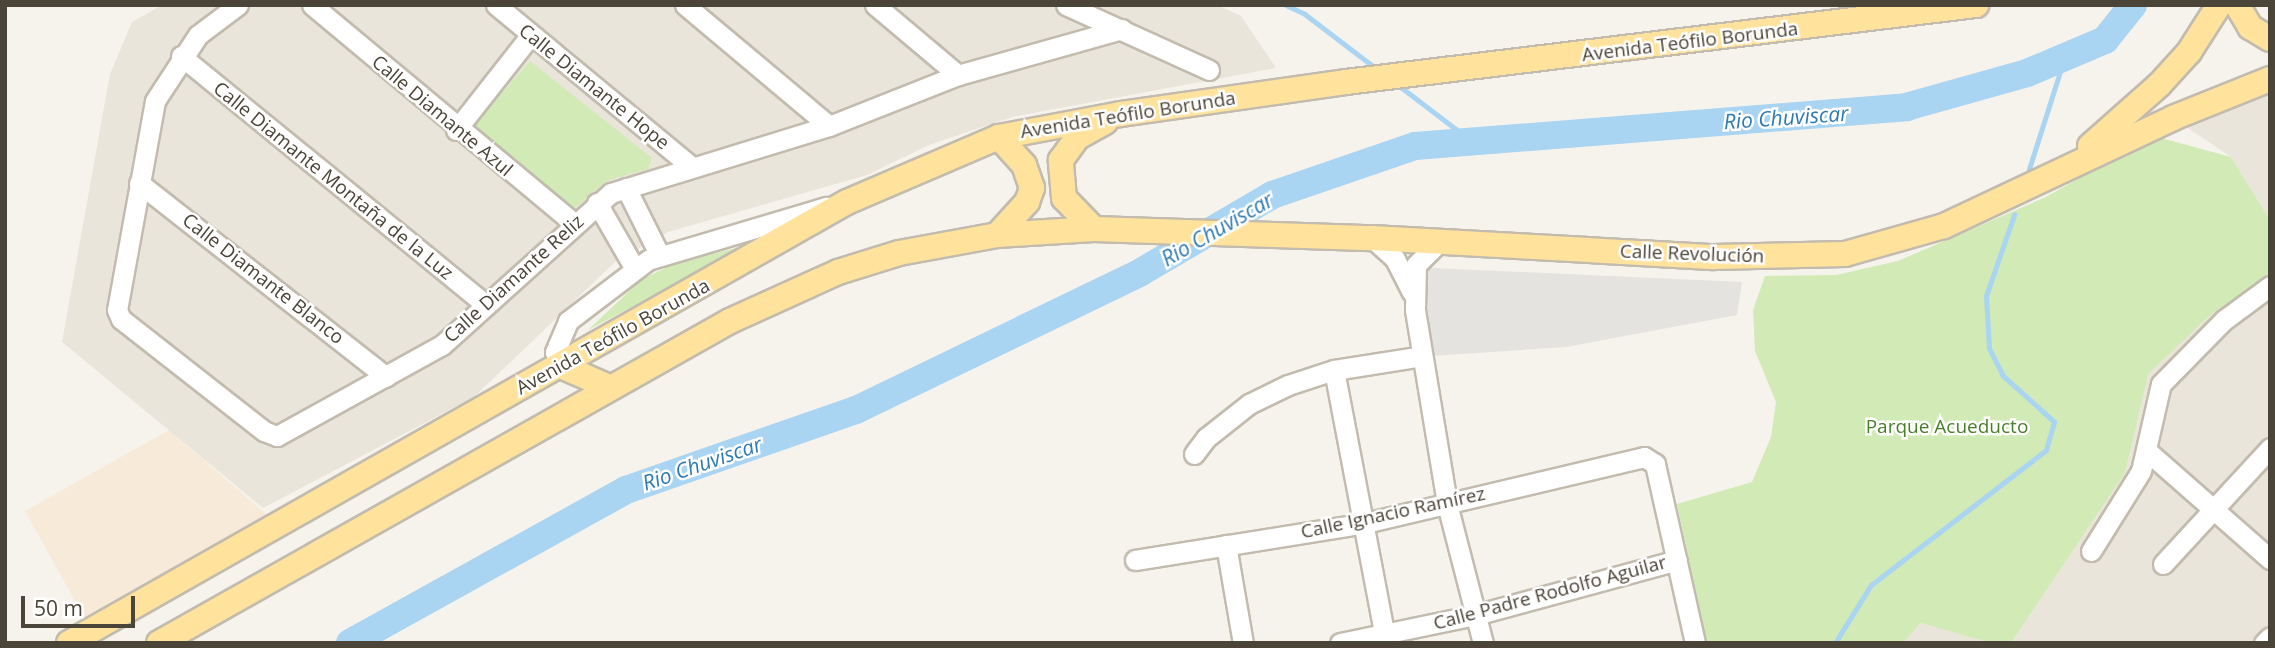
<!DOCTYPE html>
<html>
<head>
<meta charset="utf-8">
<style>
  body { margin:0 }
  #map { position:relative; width:2275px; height:648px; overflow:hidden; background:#f6f3ec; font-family:"Open Sans",sans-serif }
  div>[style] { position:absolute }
  .residential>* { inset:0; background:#eae5da }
  .commercial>* { inset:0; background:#f7ead8 }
  .green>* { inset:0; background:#d2eab5 }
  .parking>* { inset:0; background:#e5e3e0 }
  .stream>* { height:4.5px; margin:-2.25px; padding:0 2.25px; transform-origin:2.25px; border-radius:2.25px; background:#a9d4f2 }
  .river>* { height:28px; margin:-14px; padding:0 14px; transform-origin:14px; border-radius:14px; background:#a9d4f2 }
  .roads { filter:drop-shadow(2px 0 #c2bbae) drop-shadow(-2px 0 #c2bbae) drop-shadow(0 2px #c2bbae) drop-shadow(0 -2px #c2bbae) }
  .minor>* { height:19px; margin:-9.5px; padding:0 9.5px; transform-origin:9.5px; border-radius:9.5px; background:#fff }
  .major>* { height:24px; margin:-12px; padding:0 12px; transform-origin:12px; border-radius:12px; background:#ffe39c }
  span { translate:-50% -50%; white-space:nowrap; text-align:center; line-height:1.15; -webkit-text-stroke:5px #fff; paint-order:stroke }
  .street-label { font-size:19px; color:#4b4439 }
  .park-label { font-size:19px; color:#4a7f2a }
  .water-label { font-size:21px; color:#2e7ab2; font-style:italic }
  .frame { position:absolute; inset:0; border:7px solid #4b4439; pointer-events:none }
  .scale { position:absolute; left:21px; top:596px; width:114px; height:32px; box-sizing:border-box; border:4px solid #4b4439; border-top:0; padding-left:9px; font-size:21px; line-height:24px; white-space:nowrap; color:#4b4439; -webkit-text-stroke:5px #fff; paint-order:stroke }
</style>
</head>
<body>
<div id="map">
  <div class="residential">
    <div style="clip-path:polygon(162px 5px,1217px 5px,1241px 16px,1276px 68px,1012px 117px,929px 145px,867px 175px,668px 232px,615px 262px,474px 397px,263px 508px,62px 342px,110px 74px,132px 22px)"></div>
    <div style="clip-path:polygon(2270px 79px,2270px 220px,2231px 157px,2173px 118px)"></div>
    <div style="clip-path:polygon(2270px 275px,2270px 643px,2011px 643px,2125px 473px,2147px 374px,2208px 317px)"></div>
    <div style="clip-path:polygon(1921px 623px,1947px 628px,1991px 643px,1903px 643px)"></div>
  </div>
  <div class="commercial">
    <div style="clip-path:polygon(169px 430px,267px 515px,84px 617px,25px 511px)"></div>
  </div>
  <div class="green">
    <div style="clip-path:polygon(530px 61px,652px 158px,648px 169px,606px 181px,568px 214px,467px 133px)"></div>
    <div style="clip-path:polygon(2154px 136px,2231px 157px,2270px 220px,2270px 275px,2208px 317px,2148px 374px,2125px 473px,2011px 643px,1991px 643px,1921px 623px,1903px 643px,1707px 643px,1677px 504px,1752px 482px,1771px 437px,1776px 402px,1755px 351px,1753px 310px,1765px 276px,1836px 275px,1898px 261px,2046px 197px)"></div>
    <div style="clip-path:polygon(749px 245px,588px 330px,641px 280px,675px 263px)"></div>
  </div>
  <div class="parking">
    <div style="clip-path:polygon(1412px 267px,1742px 282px,1737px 315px,1566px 347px,1417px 357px)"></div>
  </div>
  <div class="stream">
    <div style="left:1286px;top:5px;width:21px;rotate:25deg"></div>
    <div style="left:1305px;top:14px;width:91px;rotate:37.4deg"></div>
    <div style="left:1397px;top:84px;width:96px;rotate:37.3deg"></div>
    <div style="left:2029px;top:169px;width:119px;rotate:-72.3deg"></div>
    <div style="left:1835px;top:643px;width:68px;rotate:-58.2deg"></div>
    <div style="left:1871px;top:585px;width:221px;rotate:-37.6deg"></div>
    <div style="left:2046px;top:450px;width:29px;rotate:-74deg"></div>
    <div style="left:2054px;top:422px;width:69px;rotate:-138deg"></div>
    <div style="left:2003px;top:376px;width:31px;rotate:-117deg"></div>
    <div style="left:1989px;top:348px;width:52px;rotate:-93.3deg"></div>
    <div style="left:1986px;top:296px;width:86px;rotate:-70.9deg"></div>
  </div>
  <div class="river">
    <div style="left:350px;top:643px;width:316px;rotate:-29deg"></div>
    <div style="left:626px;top:490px;width:244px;rotate:-19.2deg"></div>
    <div style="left:856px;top:410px;width:317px;rotate:-25.8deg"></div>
    <div style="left:1141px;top:272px;width:152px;rotate:-30.4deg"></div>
    <div style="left:1272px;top:195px;width:151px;rotate:-18.9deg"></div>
    <div style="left:1415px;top:146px;width:493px;rotate:-4.5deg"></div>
    <div style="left:1906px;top:107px;width:126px;rotate:-15.7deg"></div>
    <div style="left:2027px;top:73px;width:85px;rotate:-22.9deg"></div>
    <div style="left:2105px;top:40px;width:45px;rotate:-51.3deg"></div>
  </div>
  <div class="roads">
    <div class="minor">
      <div style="left:238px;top:5px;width:50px;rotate:143.1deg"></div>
      <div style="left:198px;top:35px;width:79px;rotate:123.1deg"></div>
      <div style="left:155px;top:101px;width:212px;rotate:100.3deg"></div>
      <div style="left:117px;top:310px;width:10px;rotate:66deg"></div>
      <div style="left:121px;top:319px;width:182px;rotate:38.1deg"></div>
      <div style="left:264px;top:431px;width:14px;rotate:21deg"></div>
      <div style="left:277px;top:436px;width:188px;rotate:-28.9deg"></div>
      <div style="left:442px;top:345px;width:227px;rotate:-42deg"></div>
      <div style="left:611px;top:193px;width:228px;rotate:-17.1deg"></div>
      <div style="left:829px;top:126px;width:139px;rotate:-21.6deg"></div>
      <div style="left:958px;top:75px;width:170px;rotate:-15.7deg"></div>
      <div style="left:312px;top:5px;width:342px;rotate:39.8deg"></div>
      <div style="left:496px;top:5px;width:254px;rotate:39.6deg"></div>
      <div style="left:685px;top:5px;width:188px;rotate:40deg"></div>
      <div style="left:875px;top:5px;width:109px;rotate:40.1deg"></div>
      <div style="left:1066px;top:5px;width:157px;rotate:24.4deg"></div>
      <div style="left:181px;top:56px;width:394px;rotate:39.2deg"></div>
      <div style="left:456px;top:130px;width:120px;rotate:-51.8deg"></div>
      <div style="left:139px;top:183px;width:314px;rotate:38.1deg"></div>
      <div style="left:626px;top:188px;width:76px;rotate:63.4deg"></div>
      <div style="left:597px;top:203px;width:76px;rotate:60.1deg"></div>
      <div style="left:1372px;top:238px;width:31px;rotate:42deg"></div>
      <div style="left:1395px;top:259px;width:37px;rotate:63deg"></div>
      <div style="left:1440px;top:241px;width:34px;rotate:135deg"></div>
      <div style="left:1416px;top:265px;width:45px;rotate:91.3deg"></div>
      <div style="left:1415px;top:310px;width:197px;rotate:80.6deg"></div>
      <div style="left:1447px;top:504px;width:144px;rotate:75.5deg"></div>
      <div style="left:561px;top:366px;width:15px;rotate:-113deg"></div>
      <div style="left:555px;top:352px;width:34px;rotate:-67deg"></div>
      <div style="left:568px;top:321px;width:101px;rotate:-37.3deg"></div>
      <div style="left:648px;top:260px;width:186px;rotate:-16.6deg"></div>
      <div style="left:1334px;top:370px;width:278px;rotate:79.2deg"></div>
      <div style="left:2147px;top:451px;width:164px;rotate:41.3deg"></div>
      <div style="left:1194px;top:454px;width:20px;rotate:-53deg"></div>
      <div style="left:1206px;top:438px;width:55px;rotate:-38.3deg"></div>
      <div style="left:1249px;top:404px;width:43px;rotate:-26deg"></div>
      <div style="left:1288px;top:385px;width:48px;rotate:-18.1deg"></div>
      <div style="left:1334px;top:370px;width:89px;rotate:-9deg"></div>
      <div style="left:1226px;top:545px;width:99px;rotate:80.2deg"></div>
      <div style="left:2091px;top:551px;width:94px;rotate:-58deg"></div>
      <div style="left:2141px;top:471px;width:89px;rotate:-77.1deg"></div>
      <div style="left:2161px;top:384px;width:90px;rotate:-45.5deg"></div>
      <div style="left:2224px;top:320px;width:57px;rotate:-36.5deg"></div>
      <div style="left:1135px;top:560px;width:233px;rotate:-9.1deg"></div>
      <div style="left:1365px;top:523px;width:287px;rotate:-13.3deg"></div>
      <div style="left:1644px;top:457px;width:13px;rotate:32deg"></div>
      <div style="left:1655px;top:464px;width:183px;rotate:77.4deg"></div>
      <div style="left:2163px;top:564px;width:158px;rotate:-47.3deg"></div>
      <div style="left:1340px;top:643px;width:138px;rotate:-11.7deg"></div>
      <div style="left:1475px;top:615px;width:209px;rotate:-15.2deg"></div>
      <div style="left:2264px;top:643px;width:8px;rotate:-45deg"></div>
    </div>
    <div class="major">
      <div style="left:2237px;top:5px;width:26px;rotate:59deg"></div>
      <div style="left:2250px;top:27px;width:23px;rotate:31deg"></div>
      <div style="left:2090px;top:146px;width:92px;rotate:-41.5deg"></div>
      <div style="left:2159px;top:85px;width:45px;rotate:-47.7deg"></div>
      <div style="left:2189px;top:52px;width:56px;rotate:-57.4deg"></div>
      <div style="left:1094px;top:229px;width:43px;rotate:-134.1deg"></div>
      <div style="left:1064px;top:198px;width:38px;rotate:-95deg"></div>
      <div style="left:1061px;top:160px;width:29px;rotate:-54deg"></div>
      <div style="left:1078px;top:137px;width:31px;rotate:-29deg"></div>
      <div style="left:997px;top:235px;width:45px;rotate:-47.7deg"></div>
      <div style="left:1027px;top:202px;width:15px;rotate:-70deg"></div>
      <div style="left:1032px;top:188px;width:24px;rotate:-109deg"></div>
      <div style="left:1024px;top:165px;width:38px;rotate:-132deg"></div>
      <div style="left:561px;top:366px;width:52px;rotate:23.6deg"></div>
      <div style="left:69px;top:643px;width:894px;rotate:-29.55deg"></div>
      <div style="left:847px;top:202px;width:165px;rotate:-23.2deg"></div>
      <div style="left:999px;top:137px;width:124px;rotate:-10.7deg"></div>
      <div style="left:1121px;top:114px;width:227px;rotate:-8.1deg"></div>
      <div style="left:1346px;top:82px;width:635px;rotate:-6.97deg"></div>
      <div style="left:159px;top:643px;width:656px;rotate:-29.42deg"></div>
      <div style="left:730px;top:321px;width:119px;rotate:-24.4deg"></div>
      <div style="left:838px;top:272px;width:64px;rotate:-17.3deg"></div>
      <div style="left:899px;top:253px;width:100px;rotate:-10.4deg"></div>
      <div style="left:997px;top:235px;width:97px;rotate:-3.5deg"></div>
      <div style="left:1094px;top:229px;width:278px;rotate:1.9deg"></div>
      <div style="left:1372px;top:238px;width:343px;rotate:3.2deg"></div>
      <div style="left:1714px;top:257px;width:131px;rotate:-1.3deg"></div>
      <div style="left:1845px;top:254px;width:103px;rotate:-15.8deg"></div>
      <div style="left:1944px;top:226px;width:253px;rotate:-25.2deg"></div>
      <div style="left:2173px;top:118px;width:105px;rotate:-21.9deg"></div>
    </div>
  </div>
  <div class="street-label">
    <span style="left:1690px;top:42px;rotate:-7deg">Avenida Teófilo Borunda</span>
    <span style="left:594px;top:87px;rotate:39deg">Calle Diamante Hope</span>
    <span style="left:1128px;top:115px;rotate:-9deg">Avenida Teófilo Borunda</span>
    <span style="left:442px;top:116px;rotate:40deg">Calle Diamante Azul</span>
    <span style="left:333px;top:181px;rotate:39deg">Calle Diamante Montaña de la Luz</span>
    <span style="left:1692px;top:254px;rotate:2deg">Calle Revolución</span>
    <span style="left:263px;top:279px;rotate:38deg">Calle Diamante Blanco</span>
    <span style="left:514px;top:279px;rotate:-42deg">Calle Diamante Reliz</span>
    <span style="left:613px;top:337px;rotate:-29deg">Avenida Teófilo Borunda</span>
    <span style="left:1393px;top:513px;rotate:-12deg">Calle Ignacio Ramírez</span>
    <span style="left:1550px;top:593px;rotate:-15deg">Calle Padre Rodolfo Aguilar</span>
  </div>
  <div class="park-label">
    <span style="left:1947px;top:427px">Parque Acueducto</span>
  </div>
  <div class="water-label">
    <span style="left:1786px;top:117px;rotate:-4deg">Rio Chuviscar</span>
    <span style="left:1217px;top:229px;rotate:-30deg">Rio Chuviscar</span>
    <span style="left:702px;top:463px;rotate:-19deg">Rio Chuviscar</span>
  </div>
  <div class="frame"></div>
  <div class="scale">50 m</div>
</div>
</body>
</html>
